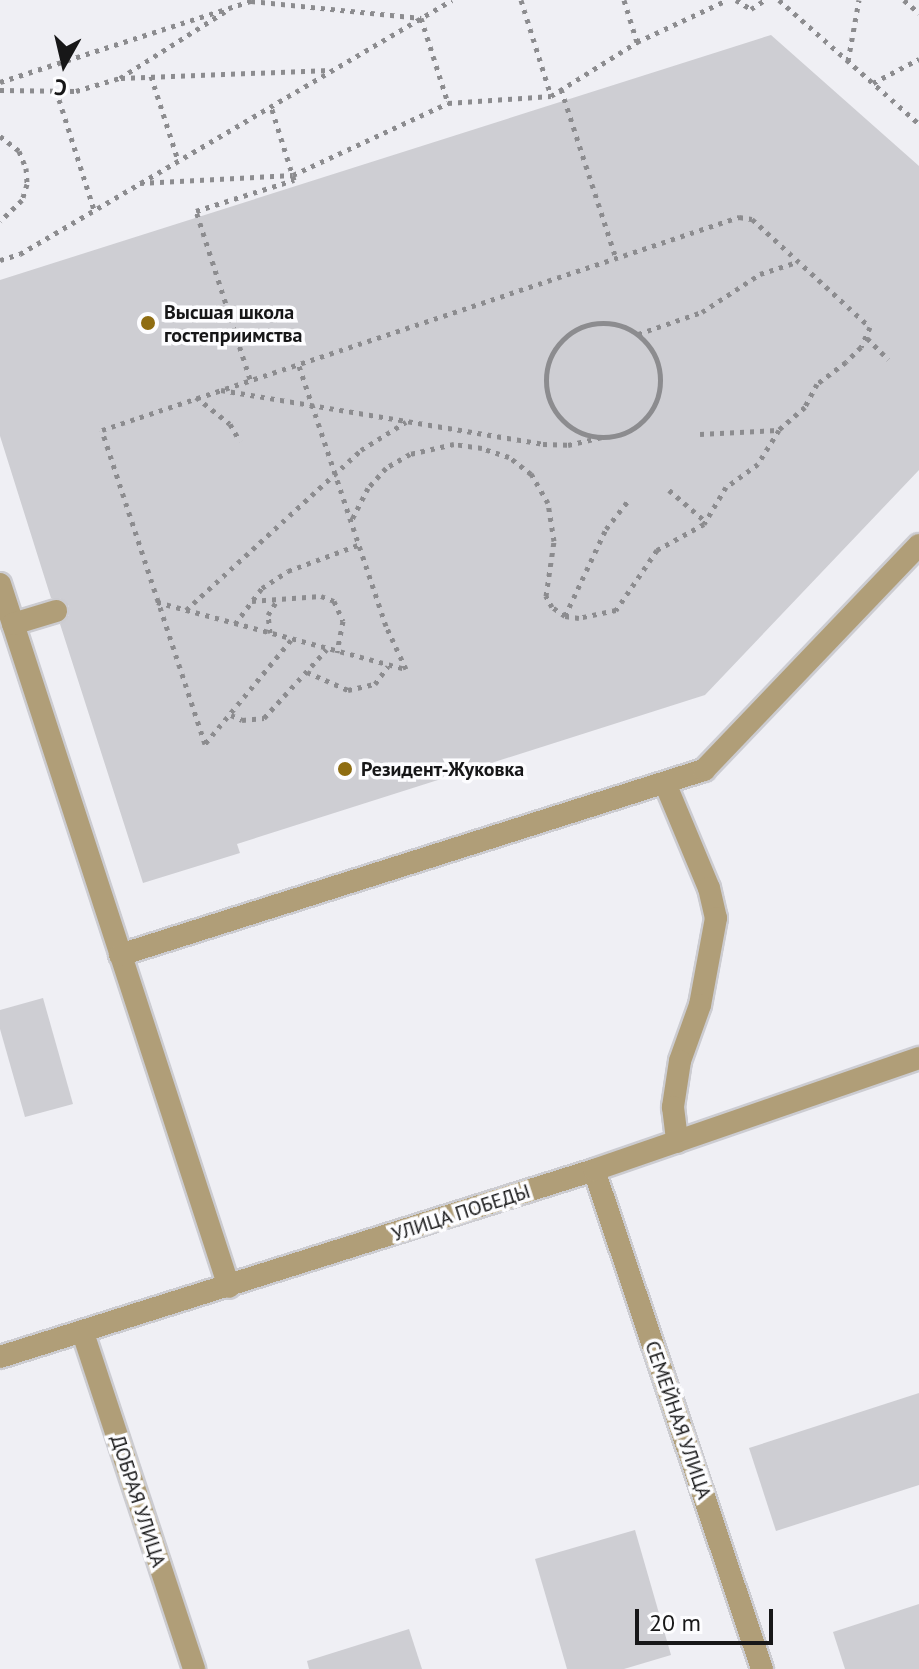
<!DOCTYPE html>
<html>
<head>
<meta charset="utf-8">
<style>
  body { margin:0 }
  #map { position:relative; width:919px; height:1669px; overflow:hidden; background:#efeff4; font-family:"PT Sans",sans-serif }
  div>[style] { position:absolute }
  .building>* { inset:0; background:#ceced3 }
  .path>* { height:5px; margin-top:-2.5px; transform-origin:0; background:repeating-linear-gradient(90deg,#8c8c8f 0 4px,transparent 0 10px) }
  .path>.ring { margin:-2.5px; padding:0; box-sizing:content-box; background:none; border:5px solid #8c8c8f; border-radius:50% }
  .roads { filter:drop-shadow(2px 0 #ccccd1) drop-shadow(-2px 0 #ccccd1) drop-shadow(0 2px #ccccd1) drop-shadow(0 -2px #ccccd1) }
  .service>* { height:22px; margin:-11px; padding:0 11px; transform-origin:11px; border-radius:11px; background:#b09e78 }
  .minor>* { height:22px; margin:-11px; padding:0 11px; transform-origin:11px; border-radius:11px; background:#b09e78 }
  .dots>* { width:22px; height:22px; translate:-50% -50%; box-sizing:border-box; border:4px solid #fdfdff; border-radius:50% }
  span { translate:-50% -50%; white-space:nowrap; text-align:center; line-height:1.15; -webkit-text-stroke:7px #fdfdff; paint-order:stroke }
  .poi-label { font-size:20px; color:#171718; font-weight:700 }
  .left { translate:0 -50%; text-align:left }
  .street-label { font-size:20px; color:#171718 }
  .north { position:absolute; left:24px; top:24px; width:80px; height:80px; -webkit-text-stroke:6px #fdfdff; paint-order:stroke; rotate:188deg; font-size:22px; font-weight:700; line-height:32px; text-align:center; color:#171718 }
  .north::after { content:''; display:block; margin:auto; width:28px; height:36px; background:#171718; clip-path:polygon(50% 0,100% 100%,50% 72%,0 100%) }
  .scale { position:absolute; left:635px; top:1609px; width:138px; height:36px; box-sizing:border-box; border:4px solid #171718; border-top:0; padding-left:10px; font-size:24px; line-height:28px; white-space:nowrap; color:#171718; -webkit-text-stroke:6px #fdfdff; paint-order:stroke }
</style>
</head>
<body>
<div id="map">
  <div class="building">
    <div style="clip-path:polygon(771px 35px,919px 166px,919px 470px,705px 695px,237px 844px,240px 853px,143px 883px,60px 624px,69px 615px,69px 606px,60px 598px,51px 598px,0 436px,0 280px)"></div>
    <div style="clip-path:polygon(43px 998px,73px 1104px,25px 1117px,0 1029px,0 1010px)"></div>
    <div style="clip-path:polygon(919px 1393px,919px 1485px,776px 1531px,749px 1448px)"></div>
    <div style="clip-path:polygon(635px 1530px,671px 1655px,624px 1669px,567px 1669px,535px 1559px)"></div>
    <div style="clip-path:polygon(919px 1604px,919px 1669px,845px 1669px,833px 1632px)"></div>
    <div style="clip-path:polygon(409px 1629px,422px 1669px,309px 1669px,307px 1661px)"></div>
  </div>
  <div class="path">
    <div style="left:521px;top:0;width:101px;rotate:72.6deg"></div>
    <div style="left:624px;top:0;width:44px;rotate:72.8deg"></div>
    <div style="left:736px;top:0;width:17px;rotate:31deg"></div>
    <div style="left:751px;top:9px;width:17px;rotate:-33deg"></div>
    <div style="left:779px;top:0;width:187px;rotate:41.5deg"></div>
    <div style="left:904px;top:0;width:20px;rotate:41deg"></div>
    <div style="left:251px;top:1px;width:171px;rotate:5.7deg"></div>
    <div style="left:421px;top:18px;width:89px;rotate:72.4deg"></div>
    <div style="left:848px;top:61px;width:62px;rotate:-79.8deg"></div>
    <div style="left:151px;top:76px;width:88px;rotate:72.2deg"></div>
    <div style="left:121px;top:78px;width:209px;rotate:-2.2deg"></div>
    <div style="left:0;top:82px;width:267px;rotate:-17.9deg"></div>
    <div style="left:873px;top:83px;width:52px;rotate:-27.6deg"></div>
    <div style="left:561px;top:89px;width:178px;rotate:72deg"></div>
    <div style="left:0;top:90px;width:76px;rotate:0.8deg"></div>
    <div style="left:76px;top:91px;width:46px;rotate:-16.5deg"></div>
    <div style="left:120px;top:78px;width:125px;rotate:-32.3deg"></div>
    <div style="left:56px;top:90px;width:126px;rotate:72.4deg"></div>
    <div style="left:0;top:136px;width:24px;rotate:38deg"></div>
    <div style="left:19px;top:151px;width:18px;rotate:68deg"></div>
    <div style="left:26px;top:168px;width:16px;rotate:86deg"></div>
    <div style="left:27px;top:184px;width:17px;rotate:107deg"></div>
    <div style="left:22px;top:200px;width:30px;rotate:136deg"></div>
    <div style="left:140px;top:183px;width:153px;rotate:-3deg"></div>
    <div style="left:293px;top:175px;width:171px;rotate:-24.9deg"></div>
    <div style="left:448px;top:103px;width:103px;rotate:-3.9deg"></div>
    <div style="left:551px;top:96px;width:102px;rotate:-32.1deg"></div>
    <div style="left:637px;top:42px;width:99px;rotate:-25deg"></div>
    <div style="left:0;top:260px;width:21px;rotate:-17deg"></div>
    <div style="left:20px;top:254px;width:501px;rotate:-30.45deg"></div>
    <div class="ring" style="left:546px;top:323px;width:109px;height:109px"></div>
    <div style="left:638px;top:334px;width:68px;rotate:-19deg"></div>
    <div style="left:702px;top:312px;width:69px;rotate:-33.2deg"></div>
    <div style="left:760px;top:274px;width:40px;rotate:-18deg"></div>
    <div style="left:867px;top:338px;width:30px;rotate:45deg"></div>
    <div style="left:250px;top:379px;width:176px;rotate:-107.8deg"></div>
    <div style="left:196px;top:211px;width:103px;rotate:-17.6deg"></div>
    <div style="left:294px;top:180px;width:77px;rotate:-107.3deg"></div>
    <div style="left:221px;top:390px;width:326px;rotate:9.5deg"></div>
    <div style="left:543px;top:444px;width:25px;rotate:2deg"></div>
    <div style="left:568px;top:445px;width:36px;rotate:-13deg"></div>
    <div style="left:196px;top:397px;width:43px;rotate:38.5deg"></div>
    <div style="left:230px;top:424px;width:20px;rotate:60deg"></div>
    <div style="left:700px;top:434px;width:78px;rotate:-2.9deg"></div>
    <div style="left:669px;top:490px;width:48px;rotate:40.7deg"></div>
    <div style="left:252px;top:601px;width:69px;rotate:-4.1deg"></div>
    <div style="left:321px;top:596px;width:14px;rotate:21deg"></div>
    <div style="left:334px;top:601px;width:22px;rotate:66deg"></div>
    <div style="left:343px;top:621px;width:32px;rotate:101deg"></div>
    <div style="left:157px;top:602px;width:258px;rotate:15.1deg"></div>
    <div style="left:406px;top:669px;width:47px;rotate:-114.9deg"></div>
    <div style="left:386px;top:626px;width:277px;rotate:-108.5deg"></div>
    <div style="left:186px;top:610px;width:237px;rotate:-42.4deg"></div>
    <div style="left:361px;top:450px;width:53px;rotate:-31.9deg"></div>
    <div style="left:565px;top:616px;width:96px;rotate:-64.8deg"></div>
    <div style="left:606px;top:529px;width:36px;rotate:-52deg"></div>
    <div style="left:235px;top:624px;width:45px;rotate:-53.1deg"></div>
    <div style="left:262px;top:588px;width:31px;rotate:-33deg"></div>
    <div style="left:288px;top:571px;width:75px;rotate:-20.4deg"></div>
    <div style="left:270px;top:633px;width:18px;rotate:-96deg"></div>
    <div style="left:268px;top:615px;width:19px;rotate:-58deg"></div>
    <div style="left:291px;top:640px;width:135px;rotate:129.6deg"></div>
    <div style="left:205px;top:744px;width:330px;rotate:-108.2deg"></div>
    <div style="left:102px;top:430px;width:672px;rotate:-18.49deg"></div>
    <div style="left:739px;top:217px;width:13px;rotate:9deg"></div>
    <div style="left:752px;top:219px;width:160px;rotate:42.5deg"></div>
    <div style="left:870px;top:327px;width:22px;rotate:114deg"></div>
    <div style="left:861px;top:347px;width:21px;rotate:135deg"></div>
    <div style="left:846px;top:362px;width:36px;rotate:143deg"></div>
    <div style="left:817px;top:384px;width:26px;rotate:118deg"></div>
    <div style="left:805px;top:407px;width:35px;rotate:139deg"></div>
    <div style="left:779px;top:430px;width:40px;rotate:122deg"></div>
    <div style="left:758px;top:464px;width:39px;rotate:144deg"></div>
    <div style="left:726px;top:487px;width:43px;rotate:120.7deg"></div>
    <div style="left:704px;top:524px;width:54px;rotate:151deg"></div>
    <div style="left:657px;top:550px;width:73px;rotate:124.3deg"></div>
    <div style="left:616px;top:610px;width:38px;rotate:168deg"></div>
    <div style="left:579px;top:618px;width:14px;rotate:-172deg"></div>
    <div style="left:565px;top:616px;width:16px;rotate:-145deg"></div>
    <div style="left:552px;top:607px;width:13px;rotate:-119deg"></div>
    <div style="left:546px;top:596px;width:56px;rotate:-81.7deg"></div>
    <div style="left:554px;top:541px;width:38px;rotate:-99deg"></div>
    <div style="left:548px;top:503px;width:34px;rotate:-120deg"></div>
    <div style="left:531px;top:474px;width:28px;rotate:-142deg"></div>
    <div style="left:509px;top:457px;width:28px;rotate:-162deg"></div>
    <div style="left:482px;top:448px;width:28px;rotate:-172deg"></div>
    <div style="left:454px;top:444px;width:45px;rotate:167.2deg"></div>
    <div style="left:410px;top:454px;width:28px;rotate:150deg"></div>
    <div style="left:386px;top:468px;width:27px;rotate:132deg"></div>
    <div style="left:368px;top:488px;width:38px;rotate:117deg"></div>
    <div style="left:307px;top:672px;width:45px;rotate:23.7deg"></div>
    <div style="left:348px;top:690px;width:28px;rotate:-13deg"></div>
    <div style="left:375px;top:684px;width:22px;rotate:-54deg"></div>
    <div style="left:231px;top:715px;width:12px;rotate:24deg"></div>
    <div style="left:242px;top:720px;width:22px;rotate:-5deg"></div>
    <div style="left:264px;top:718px;width:93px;rotate:-47.6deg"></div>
  </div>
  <div class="roads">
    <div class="service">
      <div style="left:0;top:584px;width:739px;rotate:71.96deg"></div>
      <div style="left:13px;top:624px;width:45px;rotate:-16.8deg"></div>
      <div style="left:665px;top:783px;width:114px;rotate:67.3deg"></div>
      <div style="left:709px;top:888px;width:31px;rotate:77deg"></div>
      <div style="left:716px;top:918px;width:88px;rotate:100.4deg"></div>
      <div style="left:700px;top:1005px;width:59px;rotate:109.7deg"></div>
      <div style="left:680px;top:1061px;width:47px;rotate:98.7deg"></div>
      <div style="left:673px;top:1107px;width:35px;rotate:83deg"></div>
      <div style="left:120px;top:955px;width:613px;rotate:-17.58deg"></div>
      <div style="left:704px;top:770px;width:311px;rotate:-46.3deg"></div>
    </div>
    <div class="minor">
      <div style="left:594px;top:1170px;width:527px;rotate:71.39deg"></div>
      <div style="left:83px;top:1333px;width:354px;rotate:71.7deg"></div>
      <div style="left:0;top:1357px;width:623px;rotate:-17.47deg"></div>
      <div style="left:594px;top:1170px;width:344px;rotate:-19deg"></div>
    </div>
  </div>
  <div class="dots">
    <div style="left:148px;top:323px;background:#8f6d12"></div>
    <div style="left:345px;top:769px;background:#8f6d12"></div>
  </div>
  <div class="poi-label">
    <span class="left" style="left:164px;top:324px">Высшая школа<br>гостеприимства</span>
    <span class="left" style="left:361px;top:769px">Резидент-Жуковка</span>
  </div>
  <div class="street-label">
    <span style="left:461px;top:1213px;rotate:-18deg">УЛИЦА ПОБЕДЫ</span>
    <span style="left:678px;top:1420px;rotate:71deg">СЕМЕЙНАЯ УЛИЦА</span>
    <span style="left:138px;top:1501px;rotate:72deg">ДОБРАЯ УЛИЦА</span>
  </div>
  <div class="north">С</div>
  <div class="scale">20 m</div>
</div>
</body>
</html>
